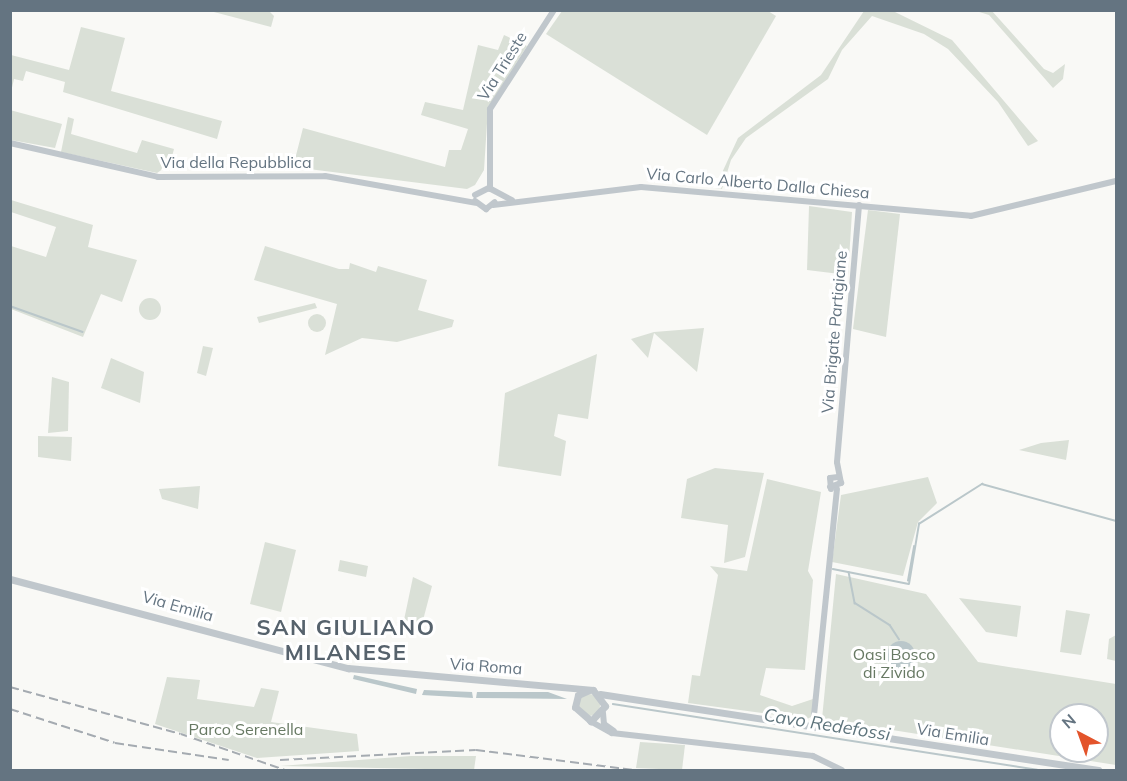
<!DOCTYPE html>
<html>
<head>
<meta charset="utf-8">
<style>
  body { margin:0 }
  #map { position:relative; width:1127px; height:781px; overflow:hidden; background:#f9f9f6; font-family:Mulish,sans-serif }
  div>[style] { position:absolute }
  .green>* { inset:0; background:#dae0d7 }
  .round { border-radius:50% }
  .water>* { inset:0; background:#bac7ca }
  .stream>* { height:1.5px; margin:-0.75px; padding:0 0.75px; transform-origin:0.75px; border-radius:0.75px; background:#bac7ca }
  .secondary>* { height:6px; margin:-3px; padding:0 3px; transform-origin:3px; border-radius:3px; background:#c0c7cc }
  .primary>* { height:7px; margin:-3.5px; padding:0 3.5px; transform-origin:3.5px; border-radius:3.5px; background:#c0c7cc }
  .rail>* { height:1.5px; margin-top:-0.75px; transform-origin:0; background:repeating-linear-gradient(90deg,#a5abb1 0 9px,transparent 0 13.5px) }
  span { translate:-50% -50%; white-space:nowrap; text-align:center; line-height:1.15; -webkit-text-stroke:6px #fff; paint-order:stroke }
  .street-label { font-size:16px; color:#647481 }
  .park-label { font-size:16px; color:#677963 }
  .water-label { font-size:18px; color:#5e747c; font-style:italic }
  .district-label { font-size:22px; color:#56626c; font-weight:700; letter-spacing:1.5px }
  .frame { position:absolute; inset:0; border:12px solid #647481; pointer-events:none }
  .north { position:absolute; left:1049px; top:703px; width:60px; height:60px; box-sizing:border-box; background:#fff; border:2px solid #c1c7cd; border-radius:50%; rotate:319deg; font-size:16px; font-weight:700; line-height:24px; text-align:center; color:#647481 }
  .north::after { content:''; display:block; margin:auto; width:21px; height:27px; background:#e3542b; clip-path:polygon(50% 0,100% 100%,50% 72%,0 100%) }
</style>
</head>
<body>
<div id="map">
  <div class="green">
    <div style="clip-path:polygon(210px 11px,269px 11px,274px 16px,271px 27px)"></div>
    <div style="clip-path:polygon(768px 11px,776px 16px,707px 135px,546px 34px,562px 11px)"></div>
    <div style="clip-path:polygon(864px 11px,904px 11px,895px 12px,952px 40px,1038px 141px,1028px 146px,998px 102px,948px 49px,924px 34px,872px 16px,842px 50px,828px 79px,746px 138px,731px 160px,722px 189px,715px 188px,738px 138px,821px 75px)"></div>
    <div style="clip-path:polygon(976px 11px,992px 11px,1044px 69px,1053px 73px,1065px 64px,1063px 79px,1053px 88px,989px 15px)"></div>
    <div style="clip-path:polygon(81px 27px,125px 38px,111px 91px,222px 121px,217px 139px,63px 92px,65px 82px,26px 71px,23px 81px,14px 79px,11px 92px,11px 55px,69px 70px)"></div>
    <div style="clip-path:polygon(504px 35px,527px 46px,488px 108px,484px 170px,475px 185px,467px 189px,293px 167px,303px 128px,445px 167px,449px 150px,461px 150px,468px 129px,421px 115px,425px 102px,463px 110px,478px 45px,498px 50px)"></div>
    <div style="clip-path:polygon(10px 110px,62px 124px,55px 148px,11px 140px)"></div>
    <div style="clip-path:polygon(68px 117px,74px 119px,71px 134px,137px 153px,142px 140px,174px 149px,170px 164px,157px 173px,61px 152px)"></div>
    <div style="clip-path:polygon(11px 200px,93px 225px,88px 247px,137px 260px,122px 302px,101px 294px,83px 337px,11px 309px,11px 246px,46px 257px,56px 227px,11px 212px)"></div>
    <div style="clip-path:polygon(809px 206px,852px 212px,848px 275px,807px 270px)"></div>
    <div style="clip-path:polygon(868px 210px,900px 214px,886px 337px,853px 329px)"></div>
    <div style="clip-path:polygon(265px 246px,339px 269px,349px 269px,350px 263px,376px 272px,378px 266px,427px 280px,418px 310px,454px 320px,452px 327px,397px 342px,362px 338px,325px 355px,337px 304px,254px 280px)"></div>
    <div class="round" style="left:139px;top:298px;width:22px;height:22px"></div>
    <div style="clip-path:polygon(315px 303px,317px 308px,259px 323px,257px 317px)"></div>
    <div class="round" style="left:308px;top:314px;width:18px;height:18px"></div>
    <div style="clip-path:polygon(704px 328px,697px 372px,654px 333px,648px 358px,631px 339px,654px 332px)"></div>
    <div style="clip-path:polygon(203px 346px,213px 348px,206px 376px,197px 373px)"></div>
    <div style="clip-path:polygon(597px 354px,588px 419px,558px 414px,554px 436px,566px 441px,561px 476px,498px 466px,505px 393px)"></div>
    <div style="clip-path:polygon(111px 358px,144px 372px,140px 403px,101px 388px)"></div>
    <div style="clip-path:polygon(52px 377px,69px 382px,68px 431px,48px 433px)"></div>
    <div style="clip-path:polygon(38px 436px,72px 437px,71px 461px,38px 457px)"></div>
    <div style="clip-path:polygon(1069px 440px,1066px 460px,1019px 450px,1041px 443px)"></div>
    <div style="clip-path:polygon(715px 468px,764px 473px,745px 557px,724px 563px,728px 525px,681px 518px,687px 479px)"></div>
    <div style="clip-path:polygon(928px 477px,937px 503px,918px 522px,903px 576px,832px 562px,841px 495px)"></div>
    <div style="clip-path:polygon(767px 479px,821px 492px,808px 571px,813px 580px,805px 670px,766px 668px,760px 695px,792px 706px,813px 699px,813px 716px,807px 719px,688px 703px,692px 675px,700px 676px,718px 575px,710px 566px,747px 571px)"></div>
    <div style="clip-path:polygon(200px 486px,198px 509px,162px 499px,159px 489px)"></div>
    <div style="clip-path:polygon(265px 542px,296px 550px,281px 612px,250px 604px)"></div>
    <div style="clip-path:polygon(340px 560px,368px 566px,366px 577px,338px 571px)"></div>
    <div style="clip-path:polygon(evenodd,836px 574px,926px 594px,978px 662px,1116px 684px,1116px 765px,822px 719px,836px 574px,1061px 715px,1097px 715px,1097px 751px,1061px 751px,1061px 715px)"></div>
    <div style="clip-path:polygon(413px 577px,432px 586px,422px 624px,404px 620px)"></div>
    <div style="clip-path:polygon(959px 598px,1021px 606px,1017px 637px,986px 632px)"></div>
    <div style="clip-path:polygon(1066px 610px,1090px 614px,1081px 655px,1060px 652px)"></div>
    <div style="clip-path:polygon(1116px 635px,1116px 661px,1107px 659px,1109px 639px)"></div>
    <div style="clip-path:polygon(167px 677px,200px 680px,197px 699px,254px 707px,261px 688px,279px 691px,271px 722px,357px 734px,359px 751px,257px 758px,155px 724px)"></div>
    <div class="round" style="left:578px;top:694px;width:22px;height:22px"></div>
    <div style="clip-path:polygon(640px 742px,685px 745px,682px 770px,636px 768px)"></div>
    <div style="clip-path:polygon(411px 756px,476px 756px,474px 770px,280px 766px)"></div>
  </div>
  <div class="water">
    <div class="round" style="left:887px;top:641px;width:28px;height:28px"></div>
    <div style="clip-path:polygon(354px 675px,417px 689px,416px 694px,353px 679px)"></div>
    <div style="clip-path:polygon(424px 690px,472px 692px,473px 698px,422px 695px)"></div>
    <div style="clip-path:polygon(477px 692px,548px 692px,567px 699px,476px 698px)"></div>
  </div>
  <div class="stream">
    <div style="left:10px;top:306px;width:77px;rotate:19.6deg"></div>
    <div style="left:833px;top:569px;width:77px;rotate:11.2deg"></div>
    <div style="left:909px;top:584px;width:61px;rotate:-80.5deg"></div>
    <div style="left:919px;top:524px;width:75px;rotate:-32.4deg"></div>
    <div style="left:982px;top:484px;width:139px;rotate:15.4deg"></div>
    <div style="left:849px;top:572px;width:32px;rotate:79deg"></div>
    <div style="left:855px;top:603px;width:41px;rotate:32.2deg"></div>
    <div style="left:890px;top:625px;width:17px;rotate:57deg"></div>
    <div style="left:908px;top:581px;width:35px;rotate:-80deg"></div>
    <div style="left:613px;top:704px;width:429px;rotate:8.8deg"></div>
  </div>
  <div class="secondary">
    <div style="left:10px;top:143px;width:152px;rotate:12.9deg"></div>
    <div style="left:158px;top:177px;width:167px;rotate:-0.3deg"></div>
    <div style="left:325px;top:176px;width:153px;rotate:10.1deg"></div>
    <div style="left:490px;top:189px;width:80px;rotate:-90deg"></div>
    <div style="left:490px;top:109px;width:118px;rotate:-57.1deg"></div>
    <div style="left:475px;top:195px;width:16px;rotate:-27deg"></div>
    <div style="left:489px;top:188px;width:26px;rotate:28deg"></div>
    <div style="left:475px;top:201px;width:14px;rotate:36deg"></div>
    <div style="left:486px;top:209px;width:11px;rotate:-38deg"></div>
    <div style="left:493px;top:205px;width:149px;rotate:-6.9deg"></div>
    <div style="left:641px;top:187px;width:331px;rotate:5deg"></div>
    <div style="left:971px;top:216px;width:149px;rotate:-13.6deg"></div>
    <div style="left:830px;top:487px;width:12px;rotate:-20deg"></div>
    <div style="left:841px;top:483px;width:21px;rotate:-101deg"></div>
    <div style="left:837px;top:462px;width:258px;rotate:-85.1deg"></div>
    <div style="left:831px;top:489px;width:11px;rotate:-95deg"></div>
    <div style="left:830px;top:478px;width:8px;rotate:-7deg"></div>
    <div style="left:603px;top:713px;width:11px;rotate:85deg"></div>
    <div style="left:604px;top:724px;width:12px;rotate:35deg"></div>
    <div style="left:590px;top:721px;width:25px;rotate:29deg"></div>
    <div style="left:612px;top:733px;width:202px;rotate:6.5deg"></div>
    <div style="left:813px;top:756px;width:32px;rotate:26deg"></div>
    <div style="left:813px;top:725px;width:237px;rotate:-84.2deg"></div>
  </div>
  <div class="primary">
    <div style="left:10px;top:579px;width:350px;rotate:14.8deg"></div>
    <div style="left:348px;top:668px;width:246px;rotate:5.1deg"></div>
    <div style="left:593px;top:690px;width:20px;rotate:53deg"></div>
    <div style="left:605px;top:706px;width:21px;rotate:133deg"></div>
    <div style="left:591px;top:721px;width:21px;rotate:-139deg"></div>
    <div style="left:575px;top:707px;width:12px;rotate:-76deg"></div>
    <div style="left:578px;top:695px;width:12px;rotate:-24deg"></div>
    <div style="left:600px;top:694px;width:504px;rotate:8.68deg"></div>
  </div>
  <div class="rail">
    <div style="left:10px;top:687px;width:177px;rotate:15.4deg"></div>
    <div style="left:181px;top:734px;width:110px;rotate:19.1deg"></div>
    <div style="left:10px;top:709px;width:110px;rotate:17.9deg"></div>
    <div style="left:115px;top:743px;width:115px;rotate:8.5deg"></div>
    <div style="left:280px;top:760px;width:196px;rotate:-2.9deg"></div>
    <div style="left:476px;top:750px;width:159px;rotate:7.2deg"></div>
  </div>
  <div class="street-label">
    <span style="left:502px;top:66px;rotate:-58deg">Via Trieste</span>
    <span style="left:236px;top:162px">Via della Repubblica</span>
    <span style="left:758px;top:183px;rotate:5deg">Via Carlo Alberto Dalla Chiesa</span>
    <span style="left:834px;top:332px;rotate:-85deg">Via Brigate Partigiane</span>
    <span style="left:178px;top:606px;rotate:16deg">Via Emilia</span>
    <span style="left:486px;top:666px;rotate:4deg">Via Roma</span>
    <span style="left:953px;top:734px;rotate:9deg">Via Emilia</span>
  </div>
  <div class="park-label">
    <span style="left:894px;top:663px">Oasi Bosco<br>di Zivido</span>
    <span style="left:246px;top:729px">Parco Serenella</span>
  </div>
  <div class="water-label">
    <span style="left:827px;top:725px;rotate:9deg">Cavo Redefossi</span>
  </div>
  <div class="district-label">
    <span style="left:346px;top:640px">SAN GIULIANO<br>MILANESE</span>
  </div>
  <div class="frame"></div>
  <div class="north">N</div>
</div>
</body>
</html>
